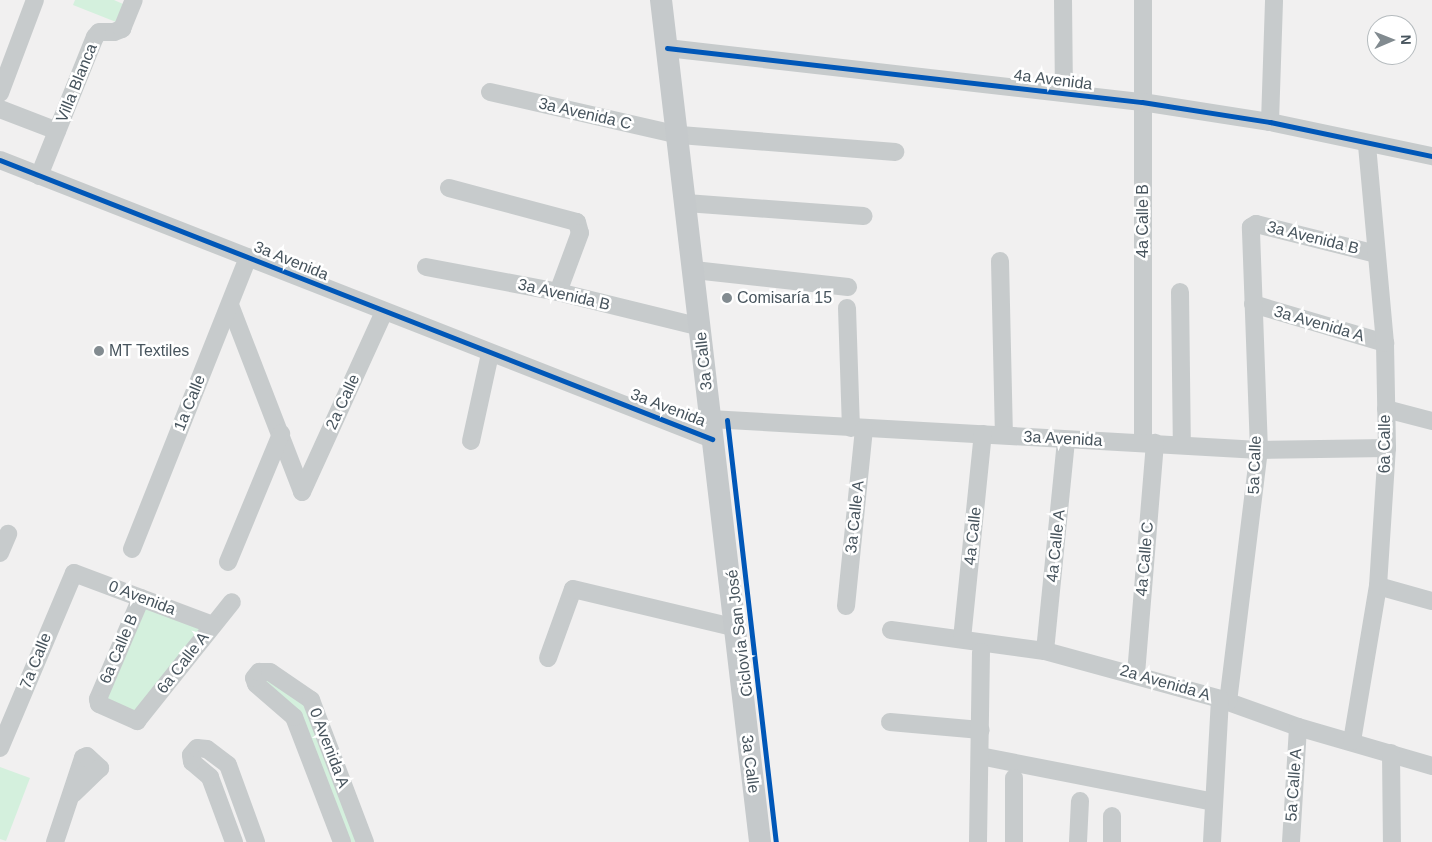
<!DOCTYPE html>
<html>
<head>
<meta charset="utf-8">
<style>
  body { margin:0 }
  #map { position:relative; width:1432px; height:842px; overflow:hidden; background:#f1f0f0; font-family:Arial,sans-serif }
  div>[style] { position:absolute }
  .green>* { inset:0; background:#d4f0dd }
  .minor>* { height:18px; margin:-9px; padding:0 9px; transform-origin:9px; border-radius:9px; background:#c7cbcc }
  .major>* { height:22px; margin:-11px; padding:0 11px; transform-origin:11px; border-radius:11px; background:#c5c9cb }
  .cycleway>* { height:5px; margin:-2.5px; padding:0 2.5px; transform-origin:2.5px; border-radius:2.5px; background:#0057b8 }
  .dots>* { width:14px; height:14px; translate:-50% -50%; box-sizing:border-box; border:2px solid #fff; border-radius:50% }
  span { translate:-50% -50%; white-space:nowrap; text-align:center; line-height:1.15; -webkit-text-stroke:5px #fff; paint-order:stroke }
  .street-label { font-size:16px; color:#47545d }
  .poi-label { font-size:16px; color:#47545d }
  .left { translate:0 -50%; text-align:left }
  .north { position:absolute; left:1367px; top:15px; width:50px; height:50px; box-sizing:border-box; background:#fff; border:1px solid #b5bbbe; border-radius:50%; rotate:89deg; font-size:14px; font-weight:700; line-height:20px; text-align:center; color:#47545d }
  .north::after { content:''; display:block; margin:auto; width:18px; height:22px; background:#828b90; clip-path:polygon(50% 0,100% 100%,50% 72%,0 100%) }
</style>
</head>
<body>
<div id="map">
  <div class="green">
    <div style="clip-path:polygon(75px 0,114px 0,123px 4px,116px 22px,73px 5px)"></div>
    <div style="clip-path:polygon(141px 598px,213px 625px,141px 718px,99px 704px)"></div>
    <div style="clip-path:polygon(256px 675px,311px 700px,365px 842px,342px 842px,294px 717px)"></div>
    <div style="clip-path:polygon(0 767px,30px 778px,6px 841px,0 839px)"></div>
  </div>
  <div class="minor">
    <div style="left:1063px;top:0;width:93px;rotate:89.4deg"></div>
    <div style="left:1143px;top:0;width:442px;rotate:90deg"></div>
    <div style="left:667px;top:48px;width:478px;rotate:6.5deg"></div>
    <div style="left:1142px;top:102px;width:130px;rotate:8.9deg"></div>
    <div style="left:1270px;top:122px;width:166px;rotate:11.9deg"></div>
    <div style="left:490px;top:92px;width:195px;rotate:12.8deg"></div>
    <div style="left:680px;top:135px;width:216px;rotate:4.5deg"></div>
    <div style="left:0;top:93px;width:99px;rotate:-69.4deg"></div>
    <div style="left:0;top:109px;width:61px;rotate:21.1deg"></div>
    <div style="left:1270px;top:122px;width:122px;rotate:-88.1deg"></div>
    <div style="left:0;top:160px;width:765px;rotate:21.4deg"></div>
    <div style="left:39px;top:176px;width:150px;rotate:-68.1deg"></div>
    <div style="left:95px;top:37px;width:6px;rotate:-51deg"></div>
    <div style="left:99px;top:32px;width:15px"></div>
    <div style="left:114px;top:32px;width:9px;rotate:-21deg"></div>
    <div style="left:122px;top:29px;width:31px;rotate:-68deg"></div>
    <div style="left:449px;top:188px;width:132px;rotate:14.9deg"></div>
    <div style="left:577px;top:222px;width:11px;rotate:75deg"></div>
    <div style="left:580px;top:233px;width:63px;rotate:110.4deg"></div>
    <div style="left:686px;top:203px;width:178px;rotate:4.2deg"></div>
    <div style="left:1000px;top:261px;width:174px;rotate:88.7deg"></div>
    <div style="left:426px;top:267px;width:134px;rotate:10.7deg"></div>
    <div style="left:558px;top:292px;width:146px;rotate:13.8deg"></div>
    <div style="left:694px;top:270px;width:155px;rotate:6.3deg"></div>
    <div style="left:1180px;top:292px;width:153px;rotate:89.3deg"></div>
    <div style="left:1253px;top:304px;width:138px;rotate:16.5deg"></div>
    <div style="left:230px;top:305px;width:200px;rotate:68.9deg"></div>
    <div style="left:847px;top:308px;width:120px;rotate:88.1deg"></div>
    <div style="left:1386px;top:409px;width:48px;rotate:14.6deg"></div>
    <div style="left:710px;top:419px;width:550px;rotate:3.23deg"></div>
    <div style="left:1259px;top:450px;width:128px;rotate:-0.9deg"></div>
    <div style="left:471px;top:441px;width:89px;rotate:-77.7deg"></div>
    <div style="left:302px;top:492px;width:198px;rotate:-65.5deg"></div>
    <div style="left:132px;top:549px;width:314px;rotate:-68.3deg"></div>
    <div style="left:0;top:553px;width:21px;rotate:-67deg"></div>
    <div style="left:228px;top:562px;width:139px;rotate:-67.5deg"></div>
    <div style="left:1378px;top:586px;width:56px;rotate:15.5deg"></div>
    <div style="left:141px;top:598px;width:110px;rotate:113.1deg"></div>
    <div style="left:98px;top:699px;width:5px;rotate:79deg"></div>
    <div style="left:99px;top:704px;width:42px;rotate:24.1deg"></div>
    <div style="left:137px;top:721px;width:152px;rotate:-51.4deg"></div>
    <div style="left:846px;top:606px;width:178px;rotate:-84.2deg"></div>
    <div style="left:891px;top:630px;width:155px;rotate:7.8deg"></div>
    <div style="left:1045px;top:651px;width:181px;rotate:15.3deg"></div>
    <div style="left:1220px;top:699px;width:83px;rotate:19.7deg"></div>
    <div style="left:1298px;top:727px;width:140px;rotate:16.2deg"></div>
    <div style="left:962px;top:639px;width:206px;rotate:-84.2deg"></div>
    <div style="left:1045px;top:651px;width:212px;rotate:-84.3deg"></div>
    <div style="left:548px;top:658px;width:73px;rotate:-70.1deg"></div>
    <div style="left:573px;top:589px;width:164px;rotate:13.4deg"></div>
    <div style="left:1136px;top:674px;width:232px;rotate:-85.3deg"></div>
    <div style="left:1228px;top:702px;width:254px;rotate:-83deg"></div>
    <div style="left:1259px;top:450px;width:223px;rotate:-92.1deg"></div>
    <div style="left:1251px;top:227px;width:6px;rotate:-31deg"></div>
    <div style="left:1256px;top:224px;width:124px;rotate:14deg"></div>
    <div style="left:890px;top:722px;width:91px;rotate:5deg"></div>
    <div style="left:1352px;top:741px;width:157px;rotate:-80.5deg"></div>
    <div style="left:1378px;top:586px;width:138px;rotate:-86.3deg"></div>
    <div style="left:1387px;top:448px;width:105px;rotate:-91.1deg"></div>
    <div style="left:1385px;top:343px;width:200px;rotate:-95.2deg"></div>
    <div style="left:0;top:748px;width:190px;rotate:-67.1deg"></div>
    <div style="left:74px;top:573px;width:148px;rotate:20.5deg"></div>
    <div style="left:1391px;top:753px;width:89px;rotate:89.4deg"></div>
    <div style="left:980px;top:756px;width:238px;rotate:11.1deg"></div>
    <div style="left:55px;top:842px;width:89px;rotate:-71.6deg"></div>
    <div style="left:83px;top:758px;width:4px;rotate:-27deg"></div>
    <div style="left:87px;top:756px;width:18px;rotate:43deg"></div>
    <div style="left:100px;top:768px;width:37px;rotate:136deg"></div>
    <div style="left:234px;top:842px;width:69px;rotate:-110.3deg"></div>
    <div style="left:210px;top:777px;width:23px;rotate:-140deg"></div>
    <div style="left:192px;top:762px;width:7px;rotate:-98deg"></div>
    <div style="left:191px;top:755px;width:9px;rotate:-49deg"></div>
    <div style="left:197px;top:748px;width:10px;rotate:6deg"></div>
    <div style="left:207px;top:749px;width:26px;rotate:37deg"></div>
    <div style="left:228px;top:765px;width:82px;rotate:70deg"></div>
    <div style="left:342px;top:842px;width:134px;rotate:-111deg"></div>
    <div style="left:294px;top:717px;width:50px;rotate:-139deg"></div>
    <div style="left:256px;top:684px;width:6px;rotate:-108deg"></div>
    <div style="left:254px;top:678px;width:8px;rotate:-50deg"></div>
    <div style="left:259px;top:672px;width:11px"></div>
    <div style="left:270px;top:672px;width:50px;rotate:34.3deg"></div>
    <div style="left:311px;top:700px;width:152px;rotate:69.2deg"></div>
    <div style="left:978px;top:842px;width:190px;rotate:-89.1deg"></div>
    <div style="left:1014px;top:842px;width:64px;rotate:-90deg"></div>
    <div style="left:1078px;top:842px;width:41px;rotate:-87.2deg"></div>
    <div style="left:1112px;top:842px;width:26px;rotate:-90deg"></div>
    <div style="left:1212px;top:842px;width:143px;rotate:-86.8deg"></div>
    <div style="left:1291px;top:842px;width:115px;rotate:-86.5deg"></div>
  </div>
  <div class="major">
    <div style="left:661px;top:0;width:848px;rotate:83.29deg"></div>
  </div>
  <div class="cycleway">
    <div style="left:667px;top:48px;width:478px;rotate:6.5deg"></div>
    <div style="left:1142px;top:102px;width:130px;rotate:8.9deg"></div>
    <div style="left:1270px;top:122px;width:166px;rotate:11.9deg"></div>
    <div style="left:0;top:160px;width:765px;rotate:21.4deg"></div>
    <div style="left:727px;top:420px;width:425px;rotate:83.4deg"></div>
  </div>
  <div class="dots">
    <div style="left:727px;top:298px;background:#828b90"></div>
    <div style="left:99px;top:351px;background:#828b90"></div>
  </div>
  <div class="street-label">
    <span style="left:1053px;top:80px;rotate:7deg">4a Avenida</span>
    <span style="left:77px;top:83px;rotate:-68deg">Villa Blanca</span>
    <span style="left:585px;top:114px;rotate:13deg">3a Avenida C</span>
    <span style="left:1143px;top:221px;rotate:-90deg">4a Calle B</span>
    <span style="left:1313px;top:238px;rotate:14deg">3a Avenida B</span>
    <span style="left:291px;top:261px;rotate:22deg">3a Avenida</span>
    <span style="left:564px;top:295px;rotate:13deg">3a Avenida B</span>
    <span style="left:1319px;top:324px;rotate:16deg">3a Avenida A</span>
    <span style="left:704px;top:361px;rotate:-96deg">3a Calle</span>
    <span style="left:343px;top:402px;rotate:-65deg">2a Calle</span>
    <span style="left:190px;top:403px;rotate:-68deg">1a Calle</span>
    <span style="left:668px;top:408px;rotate:21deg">3a Avenida</span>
    <span style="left:1063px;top:439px;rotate:3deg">3a Avenida</span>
    <span style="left:1385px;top:444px;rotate:-90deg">6a Calle</span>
    <span style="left:1255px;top:465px;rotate:-88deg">5a Calle</span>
    <span style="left:855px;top:517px;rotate:-84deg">3a Calle A</span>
    <span style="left:973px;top:536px;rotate:-84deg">4a Calle</span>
    <span style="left:1056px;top:546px;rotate:-84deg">4a Calle A</span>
    <span style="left:1145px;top:559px;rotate:-85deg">4a Calle C</span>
    <span style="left:142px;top:598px;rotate:21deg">0 Avenida</span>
    <span style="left:740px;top:633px;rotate:-97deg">Ciclovía San José</span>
    <span style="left:119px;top:649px;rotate:-67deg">6a Calle B</span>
    <span style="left:36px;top:661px;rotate:-68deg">7a Calle</span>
    <span style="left:183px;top:663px;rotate:-52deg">6a Calle A</span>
    <span style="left:1165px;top:683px;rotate:16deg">2a Avenida A</span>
    <span style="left:329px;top:748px;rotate:69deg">0 Avenida A</span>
    <span style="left:750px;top:764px;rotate:83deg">3a Calle</span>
    <span style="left:1294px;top:785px;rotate:-86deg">5a Calle A</span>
  </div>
  <div class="poi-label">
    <span class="left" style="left:737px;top:298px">Comisaría 15</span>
    <span class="left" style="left:109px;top:351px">MT Textiles</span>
  </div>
  <div class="north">N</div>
</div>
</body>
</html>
